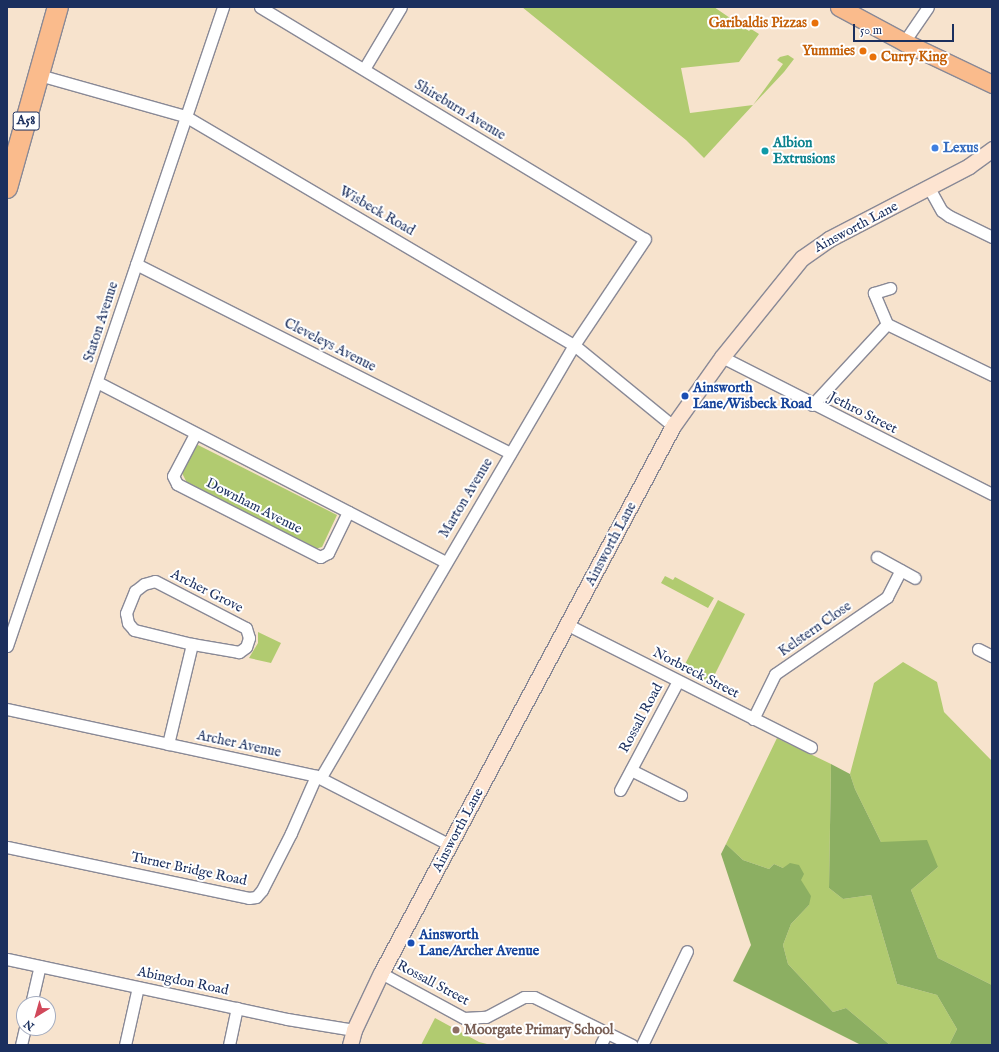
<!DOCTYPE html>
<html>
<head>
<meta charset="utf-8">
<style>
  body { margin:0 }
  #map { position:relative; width:999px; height:1052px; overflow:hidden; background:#f7e3cd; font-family:"IM FELL English",serif }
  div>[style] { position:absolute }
  .green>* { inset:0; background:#b1cb70 }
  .forest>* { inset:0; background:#8caf62 }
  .roads { filter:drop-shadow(1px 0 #898996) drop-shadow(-1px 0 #898996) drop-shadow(0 1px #898996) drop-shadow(0 -1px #898996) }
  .street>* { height:11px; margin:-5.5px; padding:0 5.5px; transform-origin:5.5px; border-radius:5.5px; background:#fff }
  .secondary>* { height:15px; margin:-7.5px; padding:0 7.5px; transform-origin:7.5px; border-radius:7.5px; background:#fde4d1 }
  .primary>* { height:17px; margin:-8.5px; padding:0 8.5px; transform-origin:8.5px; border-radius:8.5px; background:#fabb8c }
  .highway>* { height:20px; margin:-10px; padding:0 10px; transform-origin:10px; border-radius:10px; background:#fabb8c }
  .dots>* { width:11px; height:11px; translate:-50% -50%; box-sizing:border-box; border:2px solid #fff; border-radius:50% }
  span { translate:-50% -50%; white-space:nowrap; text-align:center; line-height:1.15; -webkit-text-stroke:4px #fff; paint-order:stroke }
  .shield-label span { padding:1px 3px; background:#fff; border:1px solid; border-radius:3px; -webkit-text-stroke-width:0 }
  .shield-label { font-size:13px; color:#1b2f5e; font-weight:700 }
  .food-label { font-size:14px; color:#c56008; font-weight:700 }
  .right { translate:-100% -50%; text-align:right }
  .left { translate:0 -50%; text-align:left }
  .street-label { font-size:14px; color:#1b2f5e }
  .culture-label { font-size:14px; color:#0d838f; font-weight:700 }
  .shop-label { font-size:14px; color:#366cbe; font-weight:700 }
  .transit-label { font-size:14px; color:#164399; font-weight:700 }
  .education-label { font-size:14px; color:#785e54; font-weight:700 }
  .frame { position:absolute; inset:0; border:8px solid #1b2f5e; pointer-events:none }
  .north { position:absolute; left:16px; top:996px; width:40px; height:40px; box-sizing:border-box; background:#fff; border:1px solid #a4acbf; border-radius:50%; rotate:217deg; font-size:11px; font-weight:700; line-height:16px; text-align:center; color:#1b2f5e }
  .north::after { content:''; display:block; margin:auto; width:14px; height:18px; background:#d1495b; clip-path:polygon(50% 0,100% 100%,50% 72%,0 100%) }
  .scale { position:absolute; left:853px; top:24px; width:101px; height:18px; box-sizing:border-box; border:2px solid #1b2f5e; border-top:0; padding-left:5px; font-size:12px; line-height:14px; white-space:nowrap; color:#1b2f5e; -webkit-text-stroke:3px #fff; paint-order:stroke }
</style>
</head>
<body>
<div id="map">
  <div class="green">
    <div style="clip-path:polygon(522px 7px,714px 7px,749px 31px,751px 29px,759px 34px,739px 62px,681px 68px,690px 113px,753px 105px,783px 64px,777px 60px,780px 57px,788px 55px,794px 59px,784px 72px,753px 105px,704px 158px,686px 140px)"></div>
    <div style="clip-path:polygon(198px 445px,337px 515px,322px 547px,315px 549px,187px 483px,182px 473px,195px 446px)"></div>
    <div style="clip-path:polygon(665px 576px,673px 580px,675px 577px,714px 598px,708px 608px,661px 583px)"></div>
    <div style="clip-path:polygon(718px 600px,745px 614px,710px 684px,682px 670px)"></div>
    <div style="clip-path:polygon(258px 632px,281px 643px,271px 663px,249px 658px,258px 643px)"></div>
    <div style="clip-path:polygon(903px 662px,937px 682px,944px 712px,992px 761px,992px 985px,938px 958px,911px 890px,938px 867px,881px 842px,855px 789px,850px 774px,874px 683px)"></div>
    <div style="clip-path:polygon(777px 738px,831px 764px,829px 888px,843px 899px,871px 895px,897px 984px,937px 995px,957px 1029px,949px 1045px,890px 1045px,846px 1008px,833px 1012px,788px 964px,783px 945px,791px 924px,809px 905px,783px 868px,774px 864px,769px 869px,743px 860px,726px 844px)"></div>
    <div style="clip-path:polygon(435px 1018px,479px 1042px,491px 1045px,421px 1045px)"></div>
  </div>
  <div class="forest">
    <div style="clip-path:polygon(831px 764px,850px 774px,855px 789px,881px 842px,927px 840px,938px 867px,911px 890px,938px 958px,992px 985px,992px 1045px,949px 1045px,957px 1029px,937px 995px,897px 984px,871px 895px,843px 899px,829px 888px)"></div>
    <div style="clip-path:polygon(726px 844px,743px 860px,769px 869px,774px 864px,783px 868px,790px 863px,799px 865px,804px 874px,801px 880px,811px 896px,809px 905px,791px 924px,783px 945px,788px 964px,833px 1012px,846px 1008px,890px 1045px,861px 1045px,733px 981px,751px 945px,721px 854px)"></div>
  </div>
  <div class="roads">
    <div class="street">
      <div style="left:260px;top:7px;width:449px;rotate:31.1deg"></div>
      <div style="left:645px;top:239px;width:128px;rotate:123.8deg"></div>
      <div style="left:574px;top:345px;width:501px;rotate:120.36deg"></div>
      <div style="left:904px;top:42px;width:42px;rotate:-55.6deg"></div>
      <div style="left:364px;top:69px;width:72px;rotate:-59.2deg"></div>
      <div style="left:39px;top:75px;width:152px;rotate:15.7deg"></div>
      <div style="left:185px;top:116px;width:451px;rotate:30.5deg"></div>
      <div style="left:574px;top:345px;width:128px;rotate:39.3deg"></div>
      <div style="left:929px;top:188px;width:26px;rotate:61deg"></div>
      <div style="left:942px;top:211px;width:9px;rotate:36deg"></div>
      <div style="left:949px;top:216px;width:48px;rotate:26deg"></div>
      <div style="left:136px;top:264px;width:419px;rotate:26.8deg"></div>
      <div style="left:887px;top:324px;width:117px;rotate:25.9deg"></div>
      <div style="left:887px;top:324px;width:34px;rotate:-113deg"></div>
      <div style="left:874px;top:293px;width:17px;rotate:-17deg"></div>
      <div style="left:722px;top:357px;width:303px;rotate:26.9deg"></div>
      <div style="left:97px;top:382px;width:392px;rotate:27.3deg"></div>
      <div style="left:812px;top:405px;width:110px;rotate:-47.2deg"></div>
      <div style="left:195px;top:434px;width:47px;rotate:117.6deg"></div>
      <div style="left:173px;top:476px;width:9px;rotate:63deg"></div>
      <div style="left:177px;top:484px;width:161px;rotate:27deg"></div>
      <div style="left:320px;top:557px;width:9px;rotate:-27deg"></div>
      <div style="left:328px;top:553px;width:46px;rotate:-64deg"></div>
      <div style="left:877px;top:557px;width:43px;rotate:28.9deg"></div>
      <div style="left:155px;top:581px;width:102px;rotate:27.3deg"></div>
      <div style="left:246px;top:628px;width:10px;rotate:73deg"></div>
      <div style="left:249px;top:638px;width:9px;rotate:108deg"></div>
      <div style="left:246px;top:647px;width:9px;rotate:144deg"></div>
      <div style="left:239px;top:652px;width:48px;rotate:-170.3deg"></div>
      <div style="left:192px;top:644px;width:60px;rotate:-166.4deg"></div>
      <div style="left:134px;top:630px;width:9px;rotate:-131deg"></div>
      <div style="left:128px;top:623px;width:10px;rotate:-101deg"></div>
      <div style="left:126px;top:613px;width:24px;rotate:-68deg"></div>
      <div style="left:135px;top:591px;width:11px;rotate:-38deg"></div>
      <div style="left:144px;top:584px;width:11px;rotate:-15deg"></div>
      <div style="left:568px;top:625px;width:272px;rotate:26.7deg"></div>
      <div style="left:7px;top:646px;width:675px;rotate:-71.32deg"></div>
      <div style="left:978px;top:649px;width:16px;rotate:27deg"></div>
      <div style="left:7px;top:709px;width:316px;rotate:12.2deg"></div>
      <div style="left:316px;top:776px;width:151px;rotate:27.2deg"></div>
      <div style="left:753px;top:719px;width:50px;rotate:-63.9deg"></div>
      <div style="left:775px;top:674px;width:136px;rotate:-34.5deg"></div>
      <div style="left:887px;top:597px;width:30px;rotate:-63deg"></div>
      <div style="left:168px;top:744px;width:103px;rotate:-76.5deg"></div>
      <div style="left:631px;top:770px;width:56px;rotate:26.6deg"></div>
      <div style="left:620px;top:790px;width:123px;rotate:-62deg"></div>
      <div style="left:7px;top:847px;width:247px;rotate:11.9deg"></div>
      <div style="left:249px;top:898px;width:7px;rotate:-8deg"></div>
      <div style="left:256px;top:897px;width:9px;rotate:-49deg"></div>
      <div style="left:262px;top:890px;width:64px;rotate:-63deg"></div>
      <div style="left:291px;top:833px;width:62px;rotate:-66.3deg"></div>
      <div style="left:7px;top:959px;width:286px;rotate:12.1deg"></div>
      <div style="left:287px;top:1019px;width:68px;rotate:9.3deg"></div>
      <div style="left:381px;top:973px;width:94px;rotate:28.5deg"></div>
      <div style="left:464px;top:1018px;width:22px;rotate:-3deg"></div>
      <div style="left:486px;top:1017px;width:43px;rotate:-27.8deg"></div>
      <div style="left:524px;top:997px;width:10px"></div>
      <div style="left:534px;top:997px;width:109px;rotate:26.1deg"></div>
      <div style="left:31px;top:1004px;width:39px;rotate:-77deg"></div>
      <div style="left:601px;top:1044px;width:13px;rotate:-63deg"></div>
      <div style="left:21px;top:1045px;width:17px;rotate:-77deg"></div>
      <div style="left:125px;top:1045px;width:59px;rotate:-77.4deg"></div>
      <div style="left:229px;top:1045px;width:38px;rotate:-78deg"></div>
      <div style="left:642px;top:1045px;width:104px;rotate:-64.4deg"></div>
    </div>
    <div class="secondary">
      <div style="left:350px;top:1045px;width:16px;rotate:-75deg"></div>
      <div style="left:354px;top:1030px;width:63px;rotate:-64.7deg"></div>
      <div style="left:381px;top:973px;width:620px;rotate:-61.91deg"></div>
      <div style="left:673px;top:426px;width:85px;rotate:-54.6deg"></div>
      <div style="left:722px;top:357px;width:127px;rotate:-51.1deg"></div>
      <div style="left:802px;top:258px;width:33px;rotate:-35deg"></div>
      <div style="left:829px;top:239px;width:158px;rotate:-27.5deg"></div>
      <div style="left:969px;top:166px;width:29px;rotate:-36deg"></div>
    </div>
    <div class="primary">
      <div style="left:839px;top:7px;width:74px;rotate:28.3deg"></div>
      <div style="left:904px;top:42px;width:98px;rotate:25.5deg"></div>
    </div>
    <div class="highway">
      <div style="left:7px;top:188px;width:188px;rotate:-74.3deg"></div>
    </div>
  </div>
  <div class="dots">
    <div style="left:815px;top:23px;background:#e8710a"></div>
    <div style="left:863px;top:51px;background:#e8710a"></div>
    <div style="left:873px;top:57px;background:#e8710a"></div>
    <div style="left:935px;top:148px;background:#3f7fe0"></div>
    <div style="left:765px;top:151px;background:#0f9aa8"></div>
    <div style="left:685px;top:396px;background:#1a4fb4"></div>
    <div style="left:411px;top:943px;background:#1a4fb4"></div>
    <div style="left:456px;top:1030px;background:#8d6e63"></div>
  </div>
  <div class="shield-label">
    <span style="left:26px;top:121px">A58</span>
  </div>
  <div class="food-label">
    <span class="right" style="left:807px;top:23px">Garibaldis Pizzas</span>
    <span class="right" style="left:855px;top:51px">Yummies</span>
    <span class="left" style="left:881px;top:57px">Curry King</span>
  </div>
  <div class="street-label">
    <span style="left:460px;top:110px;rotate:31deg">Shireburn Avenue</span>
    <span style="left:377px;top:211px;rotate:30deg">Wisbeck Road</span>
    <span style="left:856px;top:227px;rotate:-28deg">Ainsworth Lane</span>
    <span style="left:101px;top:322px;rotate:-72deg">Staton Avenue</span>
    <span style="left:330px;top:345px;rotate:27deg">Cleveleys Avenue</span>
    <span style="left:863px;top:413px;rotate:27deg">Jethro Street</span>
    <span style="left:466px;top:498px;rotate:-59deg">Marton Avenue</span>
    <span style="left:254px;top:506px;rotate:27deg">Downham Avenue</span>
    <span style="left:611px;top:544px;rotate:-62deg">Ainsworth Lane</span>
    <span style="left:207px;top:591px;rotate:27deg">Archer Grove</span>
    <span style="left:815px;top:629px;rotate:-35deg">Kelstern Close</span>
    <span style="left:696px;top:673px;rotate:27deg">Norbreck Street</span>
    <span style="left:641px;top:718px;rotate:-62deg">Rossall Road</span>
    <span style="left:239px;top:744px;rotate:12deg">Archer Avenue</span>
    <span style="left:458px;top:830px;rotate:-62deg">Ainsworth Lane</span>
    <span style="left:189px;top:869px;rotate:12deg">Turner Bridge Road</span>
    <span style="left:183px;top:981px;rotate:12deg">Abingdon Road</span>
    <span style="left:433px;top:983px;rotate:28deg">Rossall Street</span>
  </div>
  <div class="culture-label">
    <span class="left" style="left:773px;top:151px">Albion<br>Extrusions</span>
  </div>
  <div class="shop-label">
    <span class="left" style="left:943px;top:148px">Lexus</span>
  </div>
  <div class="transit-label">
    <span class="left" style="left:693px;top:396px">Ainsworth<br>Lane/Wisbeck Road</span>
    <span class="left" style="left:419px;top:943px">Ainsworth<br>Lane/Archer Avenue</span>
  </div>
  <div class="education-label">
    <span class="left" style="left:464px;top:1030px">Moorgate Primary School</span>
  </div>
  <div class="frame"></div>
  <div class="north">N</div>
  <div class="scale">50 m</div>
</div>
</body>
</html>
